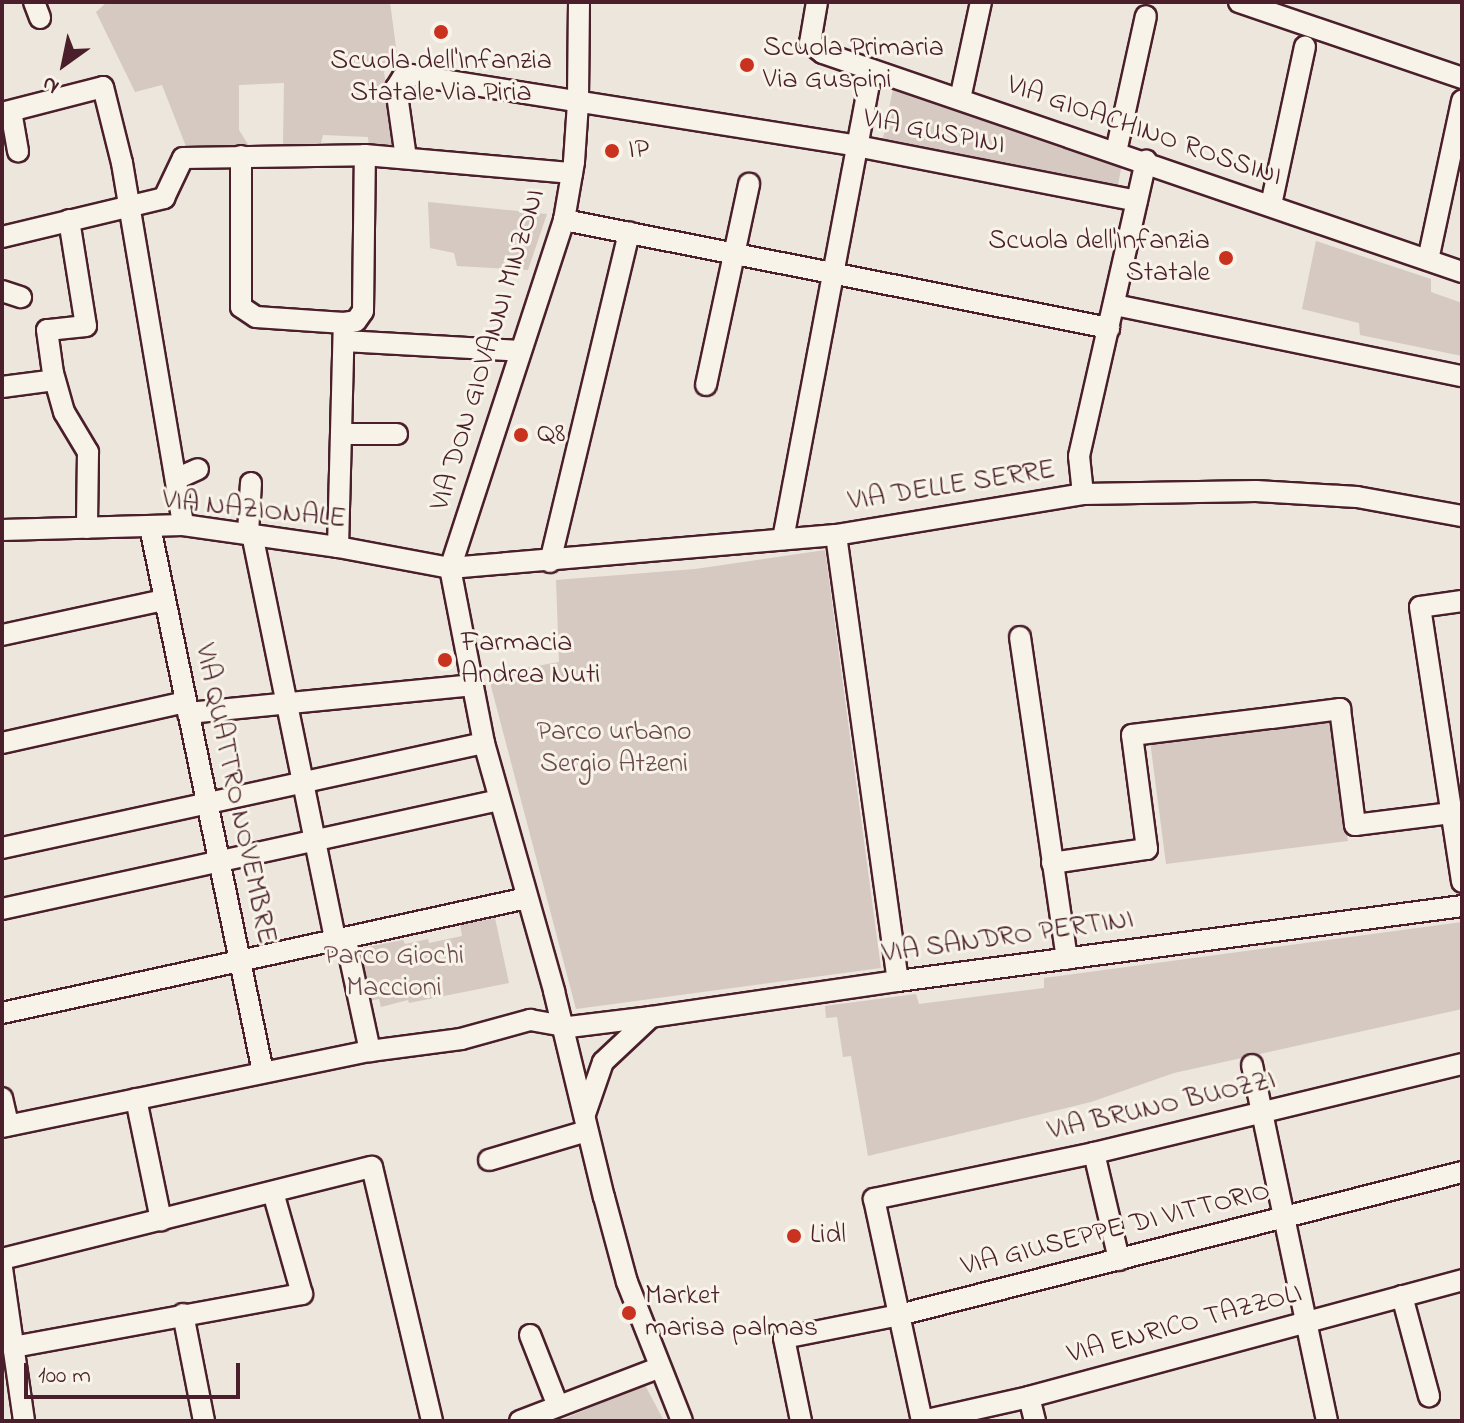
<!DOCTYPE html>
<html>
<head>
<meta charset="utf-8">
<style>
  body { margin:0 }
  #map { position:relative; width:1464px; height:1423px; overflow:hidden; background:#ece6dd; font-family:"Indie Flower",sans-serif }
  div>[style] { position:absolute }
  .green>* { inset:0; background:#d5c9c2 }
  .roads { filter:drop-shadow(2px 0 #4a1f2b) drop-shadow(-2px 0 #4a1f2b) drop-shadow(0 2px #4a1f2b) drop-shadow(0 -2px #4a1f2b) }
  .minor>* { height:20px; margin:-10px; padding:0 10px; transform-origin:10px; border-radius:10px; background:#f7f3e8 }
  .dots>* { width:22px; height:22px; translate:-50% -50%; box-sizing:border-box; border:4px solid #f7f3e8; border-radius:50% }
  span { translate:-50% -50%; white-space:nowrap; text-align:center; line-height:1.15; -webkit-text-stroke:6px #f7f3e8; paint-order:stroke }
  .poi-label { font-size:28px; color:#4a1f2b }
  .left { translate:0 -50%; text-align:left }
  .right { translate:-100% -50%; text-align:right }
  .street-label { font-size:28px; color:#4a1f2b }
  .park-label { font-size:28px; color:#6d4a51 }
  .frame { position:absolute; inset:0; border:4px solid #4a1f2b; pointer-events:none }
  .north { position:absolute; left:24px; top:24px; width:80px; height:80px; -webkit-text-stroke:6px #f7f3e8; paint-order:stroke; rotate:213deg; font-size:22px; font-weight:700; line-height:32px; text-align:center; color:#4a1f2b }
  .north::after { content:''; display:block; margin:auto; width:28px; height:36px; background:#4a1f2b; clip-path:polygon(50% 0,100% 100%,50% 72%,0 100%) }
  .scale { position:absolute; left:24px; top:1363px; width:216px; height:36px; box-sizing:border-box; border:4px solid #4a1f2b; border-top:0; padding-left:10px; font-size:24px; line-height:28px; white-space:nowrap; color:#4a1f2b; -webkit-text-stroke:6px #f7f3e8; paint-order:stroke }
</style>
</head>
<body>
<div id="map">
  <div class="green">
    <div style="clip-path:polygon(107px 2px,390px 2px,398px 63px,387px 65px,384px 72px,395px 149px,369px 149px,368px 137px,323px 135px,320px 147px,283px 146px,284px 83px,239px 85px,239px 130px,249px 146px,187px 149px,162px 85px,135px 92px,96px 12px)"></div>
    <div style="clip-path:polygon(893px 89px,1122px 164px,1117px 190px,882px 143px)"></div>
    <div style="clip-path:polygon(428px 202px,547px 214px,528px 270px,457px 266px,454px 253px,430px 248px)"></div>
    <div style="clip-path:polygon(1316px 241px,1431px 279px,1431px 292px,1462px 303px,1462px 356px,1360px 335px,1359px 323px,1302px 309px)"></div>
    <div style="clip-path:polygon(825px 550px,881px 968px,576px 1009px,488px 675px,559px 662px,556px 580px,695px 569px)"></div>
    <div style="clip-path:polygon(1332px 718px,1348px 841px,1166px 864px,1150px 741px)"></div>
    <div style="clip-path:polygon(495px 918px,509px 983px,409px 1003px,408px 1000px,381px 1007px,379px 999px,368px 1001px,357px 949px,403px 940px,405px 944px,428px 939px,429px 943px,462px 936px,460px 925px)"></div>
    <div style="clip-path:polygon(1462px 922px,1462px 1009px,1174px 1073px,1091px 1102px,868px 1156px,851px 1056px,843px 1057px,837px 1017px,826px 1018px,825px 1006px,916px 994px,919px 1004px,1044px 988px,1044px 978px)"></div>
    <div style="clip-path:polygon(645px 1385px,664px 1421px,559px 1421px,606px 1401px)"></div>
  </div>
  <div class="roads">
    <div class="minor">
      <div style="left:34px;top:2px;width:17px;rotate:69deg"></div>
      <div style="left:579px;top:2px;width:101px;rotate:90.6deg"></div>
      <div style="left:578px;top:103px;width:59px;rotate:93.9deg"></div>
      <div style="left:574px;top:162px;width:59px;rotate:99.8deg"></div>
      <div style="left:564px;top:220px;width:366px;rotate:108.1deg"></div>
      <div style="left:450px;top:568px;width:178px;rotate:79deg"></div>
      <div style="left:484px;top:743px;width:258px;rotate:74.2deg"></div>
      <div style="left:554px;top:991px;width:212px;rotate:76.4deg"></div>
      <div style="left:604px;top:1197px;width:88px;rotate:74.9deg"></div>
      <div style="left:627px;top:1282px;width:149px;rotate:68.4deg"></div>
      <div style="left:817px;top:2px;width:42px;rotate:99.7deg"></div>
      <div style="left:810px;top:43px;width:16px;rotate:38deg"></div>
      <div style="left:823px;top:53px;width:675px;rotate:18.92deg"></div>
      <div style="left:1239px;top:2px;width:236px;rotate:18.8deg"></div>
      <div style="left:960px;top:99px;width:99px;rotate:-77.8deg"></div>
      <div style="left:11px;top:111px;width:41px;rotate:80.1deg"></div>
      <div style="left:2px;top:113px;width:104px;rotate:-14.4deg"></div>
      <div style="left:103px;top:87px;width:78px;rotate:76deg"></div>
      <div style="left:122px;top:163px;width:367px;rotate:80.4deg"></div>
      <div style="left:1116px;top:152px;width:139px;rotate:-77.6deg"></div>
      <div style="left:241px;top:156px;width:151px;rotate:90deg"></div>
      <div style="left:241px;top:307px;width:18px;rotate:34deg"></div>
      <div style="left:256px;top:317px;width:88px;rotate:3.9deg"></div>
      <div style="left:344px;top:323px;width:12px;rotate:-9deg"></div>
      <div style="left:356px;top:321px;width:12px;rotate:-55deg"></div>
      <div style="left:363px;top:311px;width:156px;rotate:-89.3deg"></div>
      <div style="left:406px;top:158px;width:71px;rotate:-98.1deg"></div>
      <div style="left:396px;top:88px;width:13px;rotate:-58deg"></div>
      <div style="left:403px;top:77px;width:8px;rotate:-14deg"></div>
      <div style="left:411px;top:75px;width:452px;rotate:9deg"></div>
      <div style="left:857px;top:146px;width:285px;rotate:11.1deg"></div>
      <div style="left:1271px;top:205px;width:162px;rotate:-77.9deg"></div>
      <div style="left:69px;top:220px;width:107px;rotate:80.9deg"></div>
      <div style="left:86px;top:326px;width:39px;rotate:174deg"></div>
      <div style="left:47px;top:330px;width:43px;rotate:82.1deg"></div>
      <div style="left:53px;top:373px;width:41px;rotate:74.2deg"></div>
      <div style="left:64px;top:412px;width:47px;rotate:59deg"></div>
      <div style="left:88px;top:452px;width:76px;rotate:90.8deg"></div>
      <div style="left:564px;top:220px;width:556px;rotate:11.21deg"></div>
      <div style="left:2px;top:237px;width:167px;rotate:-13.5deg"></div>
      <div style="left:164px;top:198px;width:44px;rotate:-64.6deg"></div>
      <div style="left:183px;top:158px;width:182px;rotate:-0.9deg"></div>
      <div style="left:365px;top:155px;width:208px;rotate:5deg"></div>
      <div style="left:1428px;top:260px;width:163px;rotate:-77.9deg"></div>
      <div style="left:2px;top:291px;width:20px;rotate:18deg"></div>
      <div style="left:1115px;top:305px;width:354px;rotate:11.6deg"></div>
      <div style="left:344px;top:341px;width:177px;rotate:3.2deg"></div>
      <div style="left:706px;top:385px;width:206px;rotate:-77.9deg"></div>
      <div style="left:2px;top:387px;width:53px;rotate:-7.5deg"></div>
      <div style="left:341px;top:434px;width:56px"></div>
      <div style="left:176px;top:479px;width:24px;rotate:-24deg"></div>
      <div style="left:1083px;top:494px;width:38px;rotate:-96deg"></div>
      <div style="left:1079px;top:456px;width:303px;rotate:-77.2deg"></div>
      <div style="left:150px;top:527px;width:557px;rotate:78.29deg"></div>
      <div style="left:2px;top:530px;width:181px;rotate:-1.6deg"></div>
      <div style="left:183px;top:525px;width:157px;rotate:8.1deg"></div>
      <div style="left:338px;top:547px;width:114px;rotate:10.6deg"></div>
      <div style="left:450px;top:568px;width:387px;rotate:-4.9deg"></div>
      <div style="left:836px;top:535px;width:250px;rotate:-9.4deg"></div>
      <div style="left:1083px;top:494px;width:173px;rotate:-1deg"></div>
      <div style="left:1256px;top:491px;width:101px;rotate:3.4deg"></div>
      <div style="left:1357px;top:497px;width:107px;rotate:10.3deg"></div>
      <div style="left:248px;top:533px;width:50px;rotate:-86.6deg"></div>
      <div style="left:252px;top:534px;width:414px;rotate:78.4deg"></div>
      <div style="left:836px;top:535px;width:450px;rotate:82.1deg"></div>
      <div style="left:783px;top:539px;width:477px;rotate:-79.3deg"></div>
      <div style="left:338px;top:547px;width:224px;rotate:-88.5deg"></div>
      <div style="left:550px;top:562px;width:339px;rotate:-76.5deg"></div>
      <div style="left:1462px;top:601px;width:42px;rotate:171.9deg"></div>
      <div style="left:1420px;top:607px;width:278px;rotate:81.3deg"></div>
      <div style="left:2px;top:635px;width:166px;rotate:-12.2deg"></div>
      <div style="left:1020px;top:637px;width:325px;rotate:81.7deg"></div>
      <div style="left:188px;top:713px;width:285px;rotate:-5.6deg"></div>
      <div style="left:2px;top:743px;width:188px;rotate:-12.6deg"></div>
      <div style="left:2px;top:848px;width:493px;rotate:-12.3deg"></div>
      <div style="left:1052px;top:863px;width:96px;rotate:-8.4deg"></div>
      <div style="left:1147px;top:849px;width:115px;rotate:-97.5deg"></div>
      <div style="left:1132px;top:735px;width:140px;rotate:-7deg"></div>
      <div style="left:1271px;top:718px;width:70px;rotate:-7.4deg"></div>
      <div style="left:1340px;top:709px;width:117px;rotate:82.6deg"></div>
      <div style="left:1355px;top:825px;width:97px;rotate:-7.1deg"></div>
      <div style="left:2px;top:909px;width:509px;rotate:-12.37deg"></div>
      <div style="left:346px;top:940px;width:114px;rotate:77.8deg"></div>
      <div style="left:2px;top:1013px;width:537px;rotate:-12.36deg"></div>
      <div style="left:1462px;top:1064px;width:379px;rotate:166.4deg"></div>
      <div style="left:1094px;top:1153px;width:225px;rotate:168.2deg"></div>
      <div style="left:874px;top:1199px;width:227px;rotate:77.8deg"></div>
      <div style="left:922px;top:1421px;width:110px;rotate:-12.6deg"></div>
      <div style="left:1029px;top:1397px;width:449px;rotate:-15.1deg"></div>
      <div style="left:1252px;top:1065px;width:364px;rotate:78.1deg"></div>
      <div style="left:2px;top:1098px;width:28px;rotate:77deg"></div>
      <div style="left:136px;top:1099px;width:124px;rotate:78.3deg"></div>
      <div style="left:585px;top:1114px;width:55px;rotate:-70.9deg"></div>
      <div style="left:603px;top:1062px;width:66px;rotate:-43.2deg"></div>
      <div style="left:2px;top:1127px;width:376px;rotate:-11.7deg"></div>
      <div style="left:370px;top:1051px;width:92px;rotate:-7.5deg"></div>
      <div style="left:461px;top:1039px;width:72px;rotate:-15.4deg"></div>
      <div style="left:530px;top:1020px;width:40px;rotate:10deg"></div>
      <div style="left:569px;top:1027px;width:83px;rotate:-7deg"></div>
      <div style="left:651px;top:1017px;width:250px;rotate:-8.3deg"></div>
      <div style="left:898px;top:981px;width:569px;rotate:-7.57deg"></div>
      <div style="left:1094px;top:1153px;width:110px;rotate:76.8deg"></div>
      <div style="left:489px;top:1160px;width:102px;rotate:-16.5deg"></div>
      <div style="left:2px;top:1259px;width:381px;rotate:-14deg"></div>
      <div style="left:372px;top:1167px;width:261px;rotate:76.7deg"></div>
      <div style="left:2px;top:1268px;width:155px;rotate:81.8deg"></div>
      <div style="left:1402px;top:1296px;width:104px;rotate:74.9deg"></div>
      <div style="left:183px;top:1314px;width:109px;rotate:78.9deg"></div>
      <div style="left:530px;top:1335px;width:76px;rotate:68.5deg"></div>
      <div style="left:13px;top:1347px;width:294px;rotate:-10.4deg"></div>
      <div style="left:302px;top:1294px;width:106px;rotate:-105.9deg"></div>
      <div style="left:1029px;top:1397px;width:25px;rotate:76deg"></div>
      <div style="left:520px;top:1421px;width:148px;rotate:-21deg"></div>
      <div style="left:801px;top:1421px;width:85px;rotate:-101.6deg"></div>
      <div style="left:784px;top:1338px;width:117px;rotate:-11.3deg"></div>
      <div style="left:899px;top:1315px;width:581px;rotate:-14.25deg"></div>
    </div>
  </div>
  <div class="dots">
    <div style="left:441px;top:32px;background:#c8321e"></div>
    <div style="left:747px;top:65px;background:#c8321e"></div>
    <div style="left:612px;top:151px;background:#c8321e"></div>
    <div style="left:1226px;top:258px;background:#c8321e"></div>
    <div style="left:521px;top:435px;background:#c8321e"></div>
    <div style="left:445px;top:660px;background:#c8321e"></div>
    <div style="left:794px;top:1236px;background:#c8321e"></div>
    <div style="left:629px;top:1313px;background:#c8321e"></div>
  </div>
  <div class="poi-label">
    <span class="left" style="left:763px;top:65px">Scuola Primaria<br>Via Guspini</span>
    <span style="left:441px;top:78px">Scuola dell'Infanzia<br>Statale Via Piria</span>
    <span class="left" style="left:628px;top:151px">IP</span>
    <span class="right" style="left:1210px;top:258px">Scuola dell'Infanzia<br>Statale</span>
    <span class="left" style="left:537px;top:435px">Q8</span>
    <span class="left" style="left:461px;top:660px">Farmacia<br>Andrea Nuti</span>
    <span class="left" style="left:810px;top:1236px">Lidl</span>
    <span class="left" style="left:645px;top:1313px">Market<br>marisa palmas</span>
  </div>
  <div class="street-label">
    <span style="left:1144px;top:132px;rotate:19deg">VIA GIOACHINO ROSSINI</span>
    <span style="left:934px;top:133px;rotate:11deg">VIA GUSPINI</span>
    <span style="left:489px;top:350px;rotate:-73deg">VIA DON GIOVANNI MINZONI</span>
    <span style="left:952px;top:487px;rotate:-9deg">VIA DELLE SERRE</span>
    <span style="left:254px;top:511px;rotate:6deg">VIA NAZIONALE</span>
    <span style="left:234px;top:794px;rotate:78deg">VIA QUATTRO NOVEMBRE</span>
    <span style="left:1008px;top:938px;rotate:-8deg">VIA SANDRO PERTINI</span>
    <span style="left:1162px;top:1107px;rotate:-13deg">VIA BRUNO BUOZZI</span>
    <span style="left:1116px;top:1230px;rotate:-14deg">VIA GIUSEPPE DI VITTORIO</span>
    <span style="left:1185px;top:1325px;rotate:-15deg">VIA ENRICO TAZZOLI</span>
  </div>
  <div class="park-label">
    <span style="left:614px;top:749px">Parco urbano<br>Sergio Atzeni</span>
    <span style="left:394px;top:973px">Parco Giochi<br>Maccioni</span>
  </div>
  <div class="frame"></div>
  <div class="north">N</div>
  <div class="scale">100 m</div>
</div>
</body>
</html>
